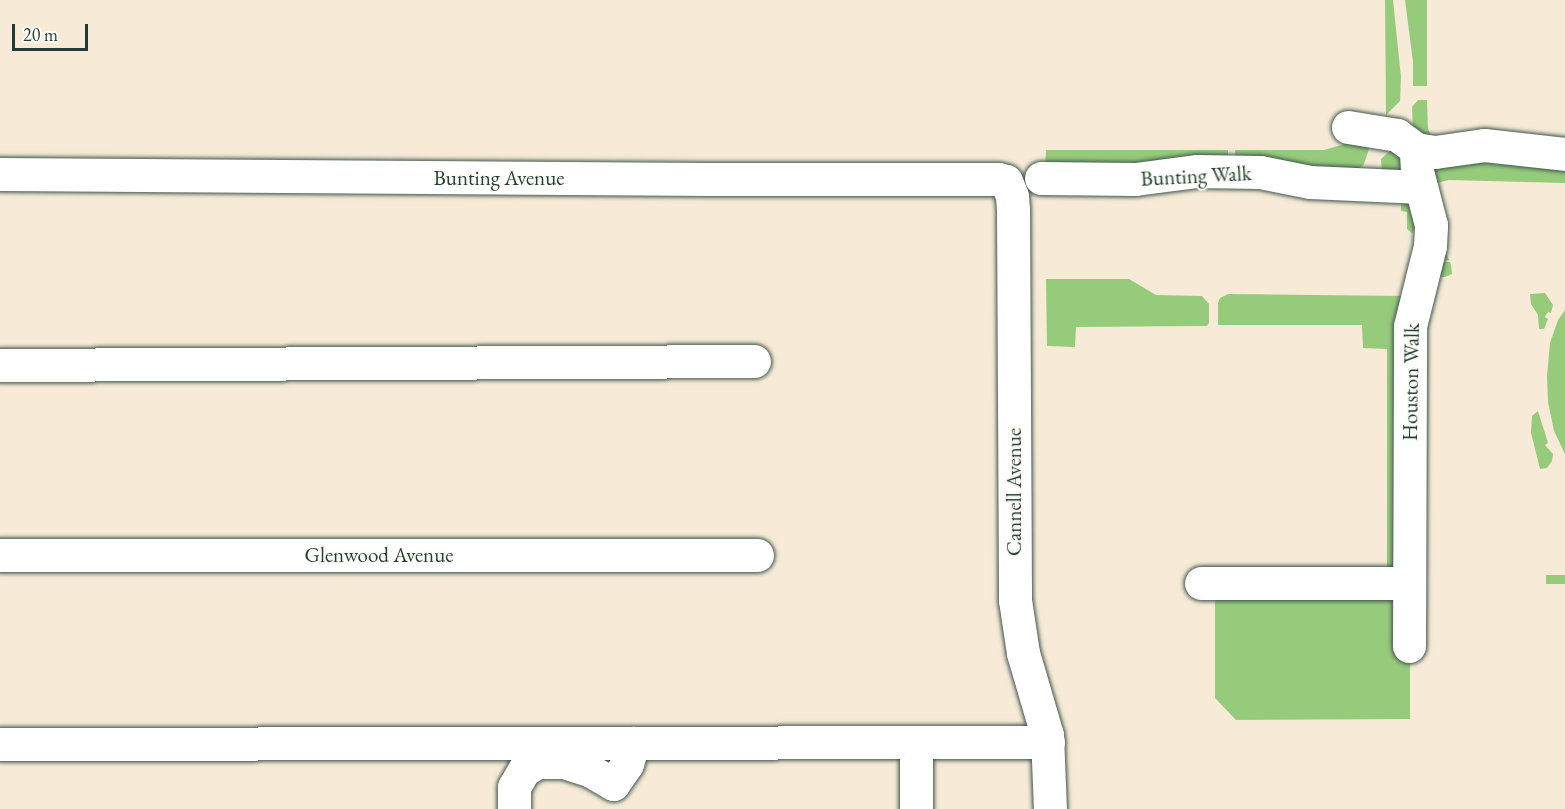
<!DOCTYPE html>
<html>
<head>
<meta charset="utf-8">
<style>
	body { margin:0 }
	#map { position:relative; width:1565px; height:809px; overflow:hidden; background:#f7ebd7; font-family:"EB Garamond",serif }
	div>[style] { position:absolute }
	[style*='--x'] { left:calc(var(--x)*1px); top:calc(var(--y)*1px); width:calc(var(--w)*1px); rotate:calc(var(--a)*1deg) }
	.green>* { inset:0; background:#97cb7c; transform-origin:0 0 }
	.roads { filter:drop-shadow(0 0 2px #3f574c) drop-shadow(0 0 2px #3f574c) }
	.minor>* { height:33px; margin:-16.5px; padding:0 16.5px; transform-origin:16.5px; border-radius:16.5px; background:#fff }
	span { translate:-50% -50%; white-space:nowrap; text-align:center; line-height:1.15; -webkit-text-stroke:4.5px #fdfcf7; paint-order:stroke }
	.street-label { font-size:21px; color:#1f3d34 }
	.scale { position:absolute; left:12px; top:24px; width:76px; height:27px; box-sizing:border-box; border:3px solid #1f3d34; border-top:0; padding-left:8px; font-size:18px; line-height:21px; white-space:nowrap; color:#1f3d34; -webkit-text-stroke:4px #fdfcf7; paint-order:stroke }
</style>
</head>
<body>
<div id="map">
	<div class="green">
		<i style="clip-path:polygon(1385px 0,1393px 0,1401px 77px,1400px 101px,1386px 115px)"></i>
		<i style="clip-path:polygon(1405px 0,1427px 0,1427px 86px,1413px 86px,1413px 62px)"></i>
		<i style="clip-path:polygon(1418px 100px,1427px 100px,1428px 129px,1433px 139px,1413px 132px,1412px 107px)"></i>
		<i style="clip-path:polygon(1348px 143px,1366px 143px,1369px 149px,1364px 164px,1357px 171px,1235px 164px,1235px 150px,1324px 150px)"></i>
		<i style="clip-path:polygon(1392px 149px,1414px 171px,1382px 174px,1381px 159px)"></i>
		<i style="clip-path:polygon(1046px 150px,1228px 150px,1228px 164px,1045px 168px)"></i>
		<i style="clip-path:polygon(1451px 155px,1565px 161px,1565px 183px,1449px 180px,1433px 184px,1427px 169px)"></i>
		<i style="clip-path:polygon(1410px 200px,1418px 223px,1412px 233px,1407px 229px,1407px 212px,1401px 211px,1401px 201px)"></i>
		<i style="clip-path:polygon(1434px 238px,1445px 238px,1444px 246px,1449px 260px,1437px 261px,1450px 262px,1451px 265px,1452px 274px,1445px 277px,1431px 277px)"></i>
		<i style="clip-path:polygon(1046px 279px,1129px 279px,1156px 295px,1202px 296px,1209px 304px,1209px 323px,1207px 326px,1076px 327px,1075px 347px,1047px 346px)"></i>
		<i style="clip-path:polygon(1545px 293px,1553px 305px,1551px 313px,1548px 312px,1545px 317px,1548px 319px,1544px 329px,1539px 329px,1538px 315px,1531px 304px,1530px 294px)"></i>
		<i style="clip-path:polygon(1228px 294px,1406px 296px,1404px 569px,1387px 569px,1387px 349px,1363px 348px,1362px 325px,1218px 325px,1218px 303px,1220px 298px)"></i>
		<i style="clip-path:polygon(1565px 310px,1565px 454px,1554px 431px,1548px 402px,1547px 376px,1550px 343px,1558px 320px)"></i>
		<i style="clip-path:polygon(1538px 411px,1548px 443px,1545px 445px,1553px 454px,1552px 461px,1547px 468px,1540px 469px,1531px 433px,1532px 416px)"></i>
		<i style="left:1546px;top:575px;width:19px;height:9px"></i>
		<i style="clip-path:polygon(1404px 595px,1410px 647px,1410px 719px,1236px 720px,1215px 698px,1215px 596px)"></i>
	</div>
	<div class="roads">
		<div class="minor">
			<i style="--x:1348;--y:127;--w:50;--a:9.3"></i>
			<i style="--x:1397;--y:135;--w:24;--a:36"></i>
			<i style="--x:1416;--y:149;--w:19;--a:9"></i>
			<i style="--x:1435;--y:152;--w:49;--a:-8.1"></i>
			<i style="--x:1484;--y:145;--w:81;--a:6.3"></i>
			<i style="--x:0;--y:174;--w:709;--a:0.4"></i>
			<i style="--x:709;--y:179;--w:289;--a:0"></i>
			<i style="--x:998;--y:179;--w:8;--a:14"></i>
			<i style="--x:1006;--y:181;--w:16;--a:68"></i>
			<i style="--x:1012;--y:196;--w:14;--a:86"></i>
			<i style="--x:1013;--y:210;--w:390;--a:89.7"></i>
			<i style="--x:1015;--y:600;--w:54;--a:81.4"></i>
			<i style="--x:1023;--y:653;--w:85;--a:73.7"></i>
			<i style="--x:1047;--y:735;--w:74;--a:87.7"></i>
			<i style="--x:1041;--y:178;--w:94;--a:0.6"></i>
			<i style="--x:1135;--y:179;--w:63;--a:-7.4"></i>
			<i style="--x:1197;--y:171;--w:63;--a:0.9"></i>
			<i style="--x:1260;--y:172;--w:51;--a:11.3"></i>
			<i style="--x:1310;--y:182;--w:111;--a:2.6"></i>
			<i style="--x:0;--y:365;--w:754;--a:-0.3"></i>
			<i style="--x:0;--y:555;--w:757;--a:0"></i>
			<i style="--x:1201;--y:583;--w:208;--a:0"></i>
			<i style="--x:1409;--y:646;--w:320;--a:-89.8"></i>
			<i style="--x:1410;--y:326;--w:82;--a:-76"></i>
			<i style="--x:1430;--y:246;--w:21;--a:-87"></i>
			<i style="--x:1431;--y:225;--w:56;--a:-104.5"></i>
			<i style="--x:1417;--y:171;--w:22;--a:-93"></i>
			<i style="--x:916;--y:743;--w:66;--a:90"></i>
			<i style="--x:0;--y:744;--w:1048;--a:-0.11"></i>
			<i style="--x:514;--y:809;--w:22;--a:-90"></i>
			<i style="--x:514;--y:787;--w:20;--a:-60"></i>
			<i style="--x:524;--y:770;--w:16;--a:-30"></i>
			<i style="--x:538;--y:762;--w:26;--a:0"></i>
			<i style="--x:564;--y:762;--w:26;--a:18"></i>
			<i style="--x:589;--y:770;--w:28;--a:30"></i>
			<i style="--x:613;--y:784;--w:24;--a:-55"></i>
			<i style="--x:627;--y:764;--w:22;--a:-74"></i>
		</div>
	</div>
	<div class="street-label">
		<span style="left:1196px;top:176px;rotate:-3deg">Bunting Walk</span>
		<span style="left:499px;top:178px">Bunting Avenue</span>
		<span style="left:1411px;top:382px;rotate:-89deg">Houston Walk</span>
		<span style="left:1014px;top:492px;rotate:-90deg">Cannell Avenue</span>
		<span style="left:379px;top:555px">Glenwood Avenue</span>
	</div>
	<div class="scale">20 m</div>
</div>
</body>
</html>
